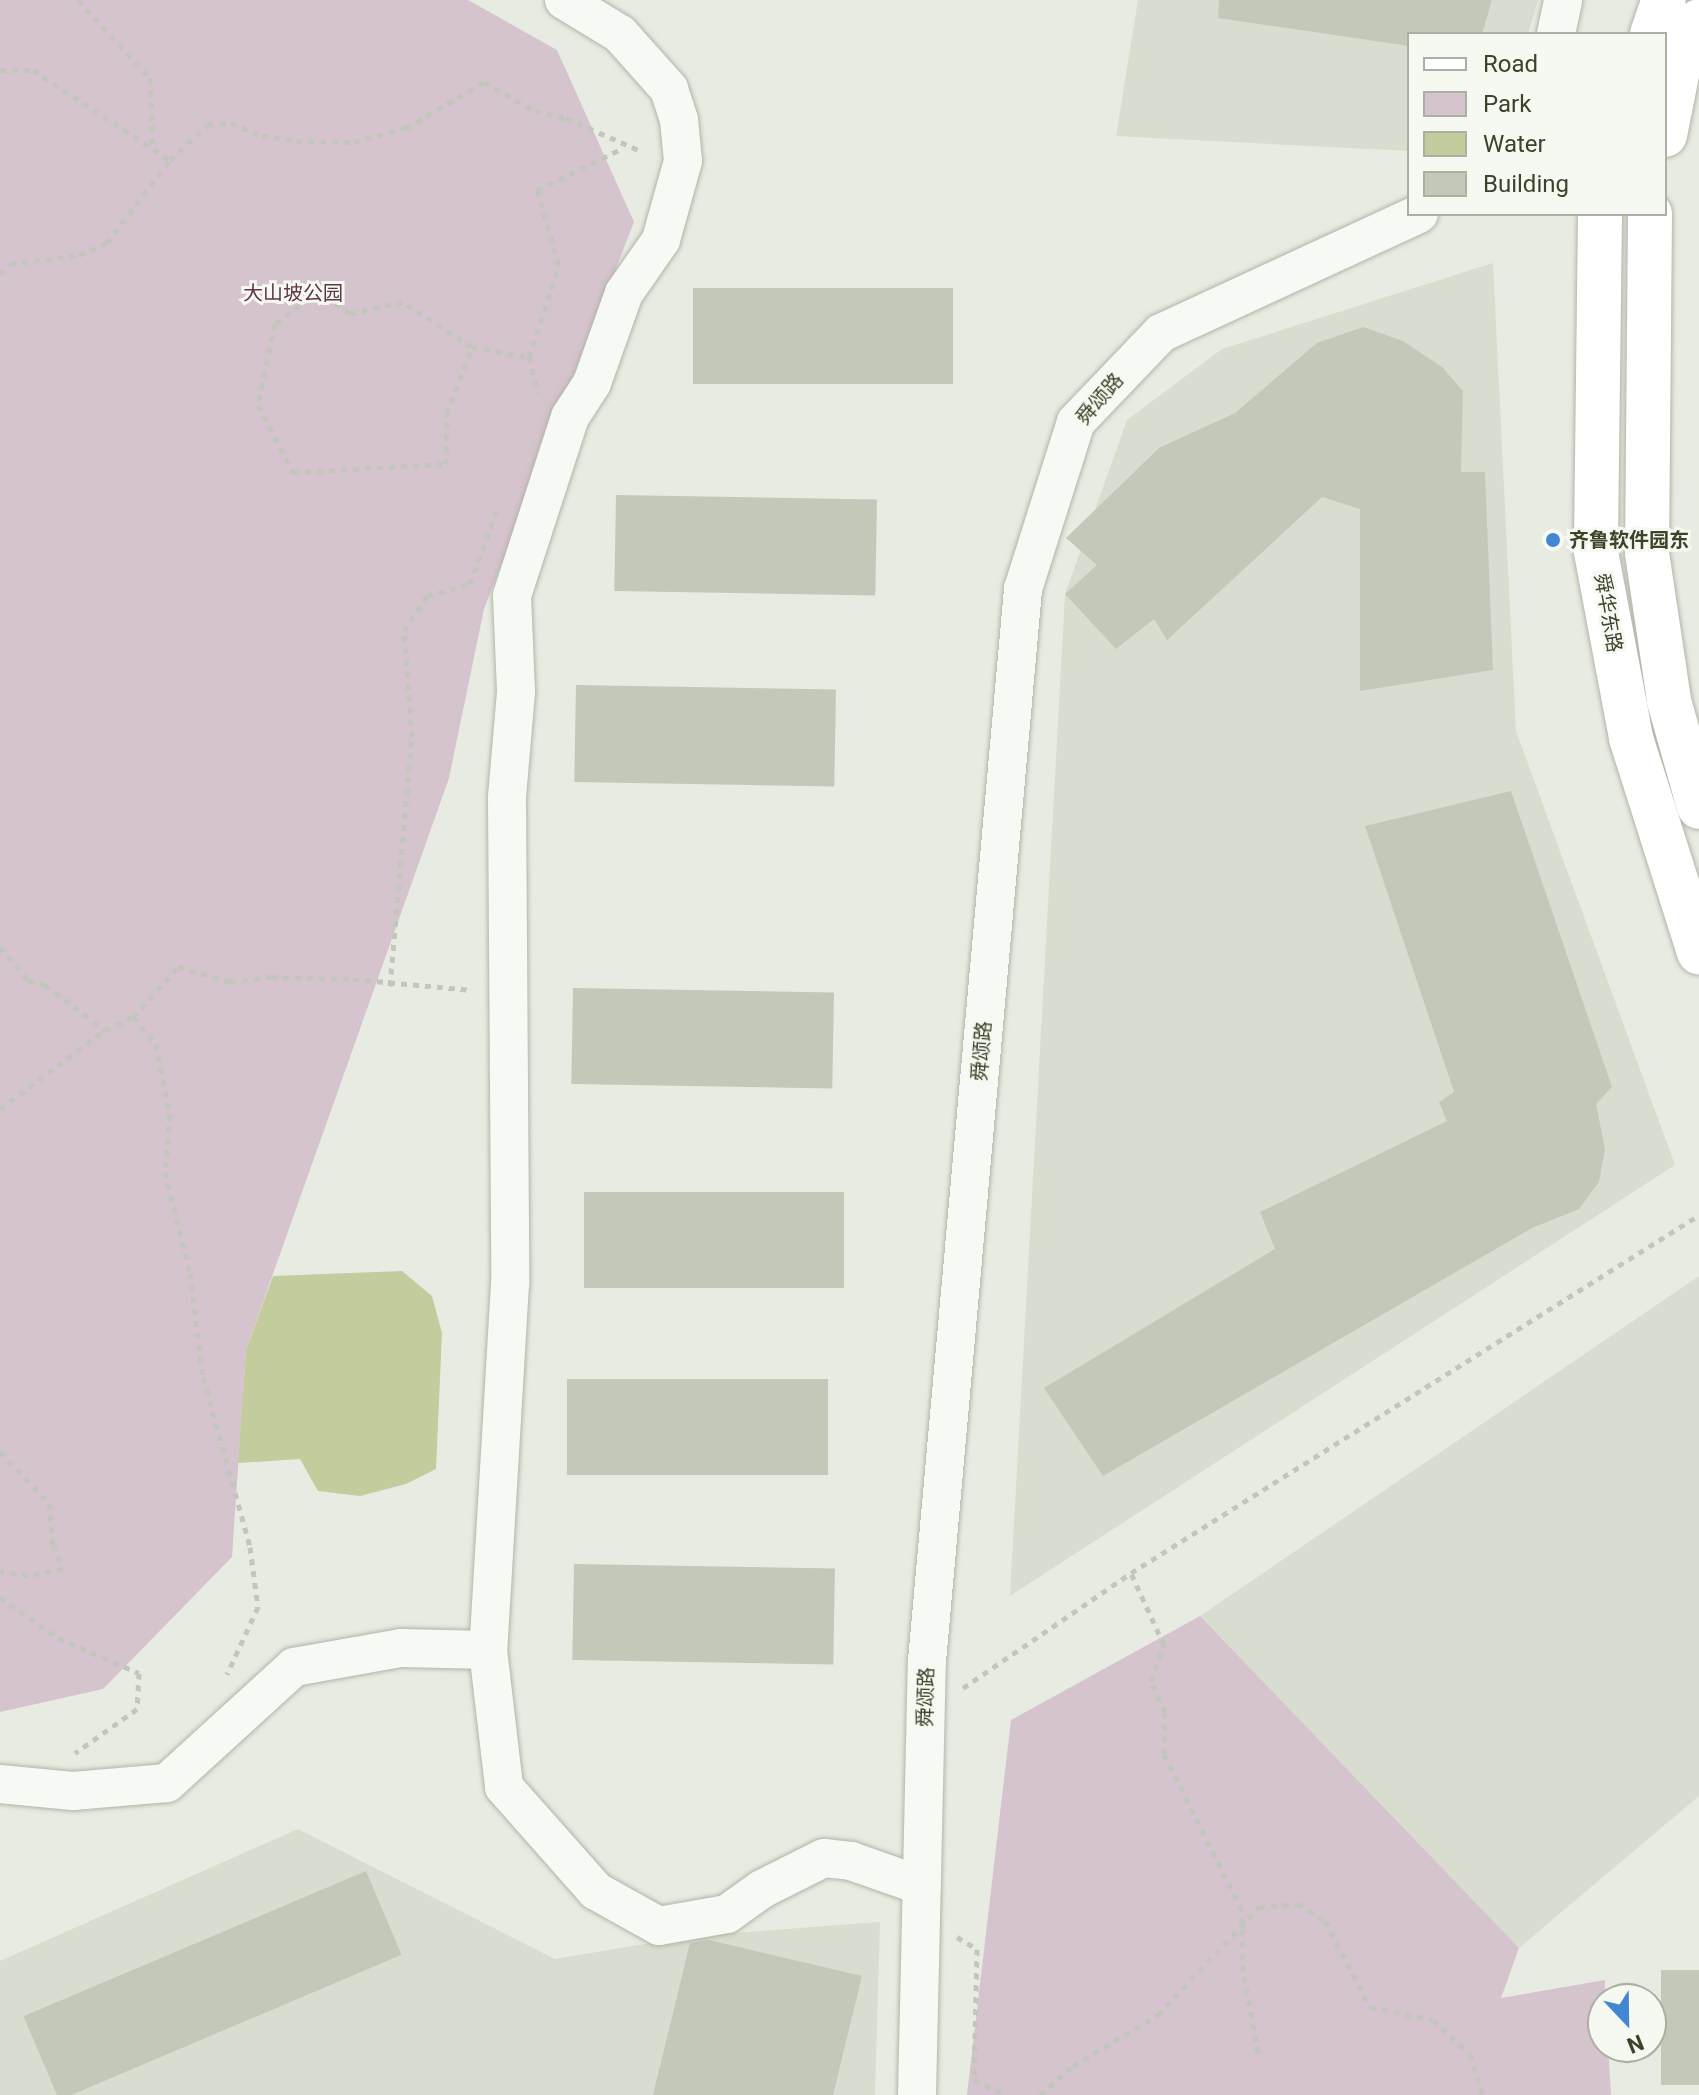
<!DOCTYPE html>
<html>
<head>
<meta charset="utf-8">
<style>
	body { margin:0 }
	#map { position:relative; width:1699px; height:2095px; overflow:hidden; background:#e8ebe2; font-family:Roboto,"Noto Sans SC",sans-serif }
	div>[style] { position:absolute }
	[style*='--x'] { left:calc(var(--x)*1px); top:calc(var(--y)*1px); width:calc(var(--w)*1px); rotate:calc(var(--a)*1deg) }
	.built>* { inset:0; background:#d8ddd0 }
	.green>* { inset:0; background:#d5c3cd }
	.water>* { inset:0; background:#c3cc9c }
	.building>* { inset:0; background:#c3c8b9; transform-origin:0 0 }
	.path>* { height:5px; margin-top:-2.5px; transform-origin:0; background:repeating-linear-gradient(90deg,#c2c6bc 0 6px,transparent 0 12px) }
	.roads { filter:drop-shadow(0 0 2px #b1b5a7) drop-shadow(0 0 2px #b1b5a7) }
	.minor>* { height:38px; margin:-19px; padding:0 19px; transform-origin:19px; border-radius:19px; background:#f7f9f5 }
	.major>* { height:44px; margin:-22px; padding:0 22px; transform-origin:22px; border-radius:22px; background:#fff }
	.dots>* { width:22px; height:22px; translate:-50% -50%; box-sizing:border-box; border:4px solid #f6f8f2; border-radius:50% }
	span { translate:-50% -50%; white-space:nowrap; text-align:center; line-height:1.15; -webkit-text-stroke:6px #f6f8f2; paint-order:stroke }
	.park-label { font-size:20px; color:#60364b }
	.street-label { font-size:20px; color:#3b4329 }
	.poi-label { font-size:20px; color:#3b4329; font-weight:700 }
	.left { translate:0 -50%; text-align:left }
	.legend { position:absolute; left:1407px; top:32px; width:260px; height:184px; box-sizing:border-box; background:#f6f8f2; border:2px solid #abb0a2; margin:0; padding:10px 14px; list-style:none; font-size:24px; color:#3b4329 }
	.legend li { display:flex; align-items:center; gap:16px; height:40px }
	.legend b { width:40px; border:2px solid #abb0a2 }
	.north { position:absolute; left:1587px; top:1983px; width:80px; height:80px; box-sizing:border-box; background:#f6f8f2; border:2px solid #abb0a2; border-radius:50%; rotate:158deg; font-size:22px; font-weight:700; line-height:32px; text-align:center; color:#3b4329 }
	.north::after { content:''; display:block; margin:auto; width:28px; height:36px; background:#4387d3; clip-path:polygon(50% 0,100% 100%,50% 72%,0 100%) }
</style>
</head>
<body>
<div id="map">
	<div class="built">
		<i style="clip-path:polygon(1138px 0,1538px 0,1528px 34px,1409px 34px,1409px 151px,1116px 136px)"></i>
		<i style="clip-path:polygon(1493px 263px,1516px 731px,1675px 1165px,1010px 1596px,1065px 594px,1127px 420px,1222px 349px)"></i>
		<i style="clip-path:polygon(1699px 1276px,1699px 1796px,1519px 1948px,1200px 1616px)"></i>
		<i style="clip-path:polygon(298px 1829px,555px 1959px,692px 1936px,880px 1922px,875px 2095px,0 2095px,0 1961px)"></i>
	</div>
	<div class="green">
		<i style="clip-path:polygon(0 0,468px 0,557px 50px,634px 222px,484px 609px,449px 778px,246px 1350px,232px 1557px,103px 1689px,0 1712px)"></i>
		<i style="clip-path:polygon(1200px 1616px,1519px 1948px,1501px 1998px,1605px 1980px,1603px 2047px,1608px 2047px,1611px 2095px,967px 2095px,1011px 1720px)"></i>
	</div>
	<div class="water">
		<i style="clip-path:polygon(402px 1271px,432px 1296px,442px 1333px,436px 1469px,406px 1484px,360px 1496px,318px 1491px,300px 1459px,238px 1463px,246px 1350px,273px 1276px)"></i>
	</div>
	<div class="building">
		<i style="clip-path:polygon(1219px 0,1492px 0,1482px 34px,1409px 34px,1409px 46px,1218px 18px)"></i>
		<i style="left:693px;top:288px;width:260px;height:96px"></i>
		<i style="clip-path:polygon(1363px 327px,1403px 341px,1442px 367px,1463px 391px,1461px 472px,1485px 472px,1493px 670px,1360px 691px,1360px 509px,1322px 497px,1167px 640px,1154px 619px,1116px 649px,1065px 594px,1097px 565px,1066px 538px,1159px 448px,1235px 413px,1317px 343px)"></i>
		<i style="left:616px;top:495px;width:261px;height:96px;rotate:1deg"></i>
		<i style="left:576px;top:685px;width:260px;height:97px;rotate:1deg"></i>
		<i style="clip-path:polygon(1511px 791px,1612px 1087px,1596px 1104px,1605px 1149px,1599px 1182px,1579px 1209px,1532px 1228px,1103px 1476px,1044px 1388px,1275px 1249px,1260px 1212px,1447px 1121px,1439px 1102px,1454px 1092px,1365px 826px)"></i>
		<i style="left:573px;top:988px;width:261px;height:96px;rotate:1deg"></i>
		<i style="left:584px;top:1192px;width:260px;height:96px"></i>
		<i style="left:567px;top:1379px;width:261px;height:96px"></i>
		<i style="left:574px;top:1564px;width:261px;height:96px;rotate:1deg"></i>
		<i style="left:366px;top:1871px;width:91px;height:372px;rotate:67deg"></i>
		<i style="clip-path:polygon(709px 1940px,862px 1976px,833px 2095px,653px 2095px,690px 1943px)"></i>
		<i style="left:1661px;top:1970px;width:38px;height:115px"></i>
	</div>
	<div class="path">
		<i style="--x:78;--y:0;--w:106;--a:47.3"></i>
		<i style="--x:150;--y:78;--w:73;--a:87.6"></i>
		<i style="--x:0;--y:70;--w:33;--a:0"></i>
		<i style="--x:33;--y:70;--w:164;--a:33.3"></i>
		<i style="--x:0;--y:274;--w:14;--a:-45"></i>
		<i style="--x:10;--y:264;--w:70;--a:-7.4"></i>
		<i style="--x:79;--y:255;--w:30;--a:-23"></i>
		<i style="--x:107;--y:243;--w:104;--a:-52.8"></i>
		<i style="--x:170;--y:160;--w:52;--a:-43.5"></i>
		<i style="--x:208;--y:124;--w:23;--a:-2"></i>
		<i style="--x:231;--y:123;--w:34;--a:23"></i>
		<i style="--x:262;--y:136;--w:34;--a:8"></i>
		<i style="--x:296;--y:141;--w:58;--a:1"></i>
		<i style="--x:354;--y:142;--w:54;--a:-15.1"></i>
		<i style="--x:406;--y:128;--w:91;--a:-30.5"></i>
		<i style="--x:484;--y:82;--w:59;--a:29.6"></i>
		<i style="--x:535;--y:111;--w:32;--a:13"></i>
		<i style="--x:566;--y:118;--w:84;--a:23.8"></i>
		<i style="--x:472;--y:347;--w:82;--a:-146.9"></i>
		<i style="--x:403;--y:302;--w:54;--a:167.2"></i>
		<i style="--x:350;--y:314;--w:39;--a:-143"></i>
		<i style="--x:319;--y:291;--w:55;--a:143.1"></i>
		<i style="--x:275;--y:324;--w:83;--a:101.9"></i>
		<i style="--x:258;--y:405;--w:76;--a:62.4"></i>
		<i style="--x:293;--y:472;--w:153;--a:-3"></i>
		<i style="--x:446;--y:464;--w:50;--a:-88.9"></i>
		<i style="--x:447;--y:414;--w:72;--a:-69.5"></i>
		<i style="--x:472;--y:347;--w:58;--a:10"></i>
		<i style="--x:529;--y:357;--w:37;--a:76"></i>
		<i style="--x:529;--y:357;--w:97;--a:-71.9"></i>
		<i style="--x:559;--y:265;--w:78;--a:-106.3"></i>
		<i style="--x:537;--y:190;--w:96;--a:-26"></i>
		<i style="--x:0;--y:947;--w:43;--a:49.7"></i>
		<i style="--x:28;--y:980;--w:18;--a:16"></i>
		<i style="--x:45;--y:985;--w:75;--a:36.9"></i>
		<i style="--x:105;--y:1030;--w:31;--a:-25"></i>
		<i style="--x:133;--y:1017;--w:67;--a:-48"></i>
		<i style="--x:178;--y:967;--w:54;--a:16.1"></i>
		<i style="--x:230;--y:982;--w:41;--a:-7"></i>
		<i style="--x:271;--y:977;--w:82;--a:1.4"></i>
		<i style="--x:353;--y:979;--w:119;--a:5.3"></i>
		<i style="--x:390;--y:986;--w:250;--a:-85"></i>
		<i style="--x:412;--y:737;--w:106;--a:-94.3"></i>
		<i style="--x:404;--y:631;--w:42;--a:-56.7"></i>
		<i style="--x:427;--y:596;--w:45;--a:-15.6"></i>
		<i style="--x:470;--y:584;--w:77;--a:-70.1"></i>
		<i style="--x:133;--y:1017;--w:35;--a:50"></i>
		<i style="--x:156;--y:1044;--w:71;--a:78.7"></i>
		<i style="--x:170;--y:1114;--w:58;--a:94.9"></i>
		<i style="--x:165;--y:1172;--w:104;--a:76.1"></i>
		<i style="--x:190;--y:1273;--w:105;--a:82.9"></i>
		<i style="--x:203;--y:1377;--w:176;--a:74.5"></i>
		<i style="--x:250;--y:1547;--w:61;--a:82.4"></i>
		<i style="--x:258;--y:1607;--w:74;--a:114.8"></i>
		<i style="--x:0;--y:1109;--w:131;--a:-37"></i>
		<i style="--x:0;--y:1452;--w:71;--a:46.1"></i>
		<i style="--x:49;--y:1503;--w:42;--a:84.6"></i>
		<i style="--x:53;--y:1545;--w:26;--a:67"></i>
		<i style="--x:63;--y:1569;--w:36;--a:170"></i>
		<i style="--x:28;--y:1575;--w:28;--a:-172"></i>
		<i style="--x:0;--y:1597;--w:71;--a:35.3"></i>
		<i style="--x:58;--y:1638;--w:88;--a:23.4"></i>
		<i style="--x:139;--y:1673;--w:36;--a:93"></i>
		<i style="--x:137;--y:1709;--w:76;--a:144.6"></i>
		<i style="--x:963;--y:1688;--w:204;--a:-34.4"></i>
		<i style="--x:957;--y:1937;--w:23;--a:31"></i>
		<i style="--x:977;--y:1949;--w:131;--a:91.3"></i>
		<i style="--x:974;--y:2080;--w:36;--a:24"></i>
		<i style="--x:1258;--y:2053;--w:83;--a:-100.4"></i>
		<i style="--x:1243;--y:1971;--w:61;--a:-90.9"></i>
		<i style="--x:1242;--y:1910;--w:174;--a:-116.6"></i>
		<i style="--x:1164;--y:1754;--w:42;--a:-88.6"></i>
		<i style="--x:1165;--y:1712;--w:34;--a:-114"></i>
		<i style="--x:1151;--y:1681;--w:38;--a:-70"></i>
		<i style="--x:1164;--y:1645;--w:79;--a:-114.6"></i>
		<i style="--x:1131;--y:1573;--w:671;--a:-32.22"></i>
		<i style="--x:1040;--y:2095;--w:44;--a:-41.3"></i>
		<i style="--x:1073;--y:2066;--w:99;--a:-31"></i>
		<i style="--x:1158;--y:2015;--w:148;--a:-46.9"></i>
		<i style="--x:1259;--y:1907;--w:39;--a:-4"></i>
		<i style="--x:1298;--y:1904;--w:32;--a:32"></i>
		<i style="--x:1325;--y:1921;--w:97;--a:62.4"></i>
		<i style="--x:1370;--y:2007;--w:64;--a:11.7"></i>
		<i style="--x:1433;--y:2020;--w:50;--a:42.6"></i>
		<i style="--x:1470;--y:2054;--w:43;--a:72.4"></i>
	</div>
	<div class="roads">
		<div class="minor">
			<i style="--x:564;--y:0;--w:66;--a:31.3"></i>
			<i style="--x:620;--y:34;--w:74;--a:48.3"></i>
			<i style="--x:669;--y:89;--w:33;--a:72"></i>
			<i style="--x:679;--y:120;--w:41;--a:84.4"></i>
			<i style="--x:683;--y:161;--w:82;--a:105.6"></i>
			<i style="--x:661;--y:240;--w:65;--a:124.9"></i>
			<i style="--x:624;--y:293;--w:96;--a:109.6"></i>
			<i style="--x:592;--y:383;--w:40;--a:122.9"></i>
			<i style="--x:570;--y:417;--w:188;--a:108"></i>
			<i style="--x:512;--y:596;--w:96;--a:87.6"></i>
			<i style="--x:516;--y:692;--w:106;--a:94.9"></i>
			<i style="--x:507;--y:798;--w:486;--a:89.6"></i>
			<i style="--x:510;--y:1284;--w:367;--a:93.4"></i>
			<i style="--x:488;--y:1650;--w:138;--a:83.3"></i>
			<i style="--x:504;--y:1787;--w:139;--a:48.5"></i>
			<i style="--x:596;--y:1891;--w:72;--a:29.1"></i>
			<i style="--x:659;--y:1926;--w:69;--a:-10"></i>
			<i style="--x:727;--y:1914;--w:43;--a:-35.5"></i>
			<i style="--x:762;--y:1889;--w:69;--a:-26.6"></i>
			<i style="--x:824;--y:1858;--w:27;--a:6"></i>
			<i style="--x:851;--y:1861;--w:75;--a:19.4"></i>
			<i style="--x:1556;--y:34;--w:35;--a:-78"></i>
			<i style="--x:0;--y:1784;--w:73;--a:5.5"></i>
			<i style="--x:73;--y:1791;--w:94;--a:-4.9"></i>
			<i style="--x:167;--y:1783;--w:172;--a:-42.4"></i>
			<i style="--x:294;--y:1667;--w:109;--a:-10.1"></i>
			<i style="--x:401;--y:1648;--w:87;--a:1.3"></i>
			<i style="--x:917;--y:2095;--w:434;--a:-88.7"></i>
			<i style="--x:927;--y:1661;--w:1076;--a:-84.88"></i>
			<i style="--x:1023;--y:589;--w:175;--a:-72.4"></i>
			<i style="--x:1076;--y:422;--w:123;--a:-46.3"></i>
			<i style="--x:1161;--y:333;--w:284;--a:-24.8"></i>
		</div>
		<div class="major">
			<i style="--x:1652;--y:34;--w:36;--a:-71"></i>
			<i style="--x:1665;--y:135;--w:66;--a:-78.7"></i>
			<i style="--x:1678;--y:70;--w:53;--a:-66.8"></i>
			<i style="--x:1600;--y:214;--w:338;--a:90.7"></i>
			<i style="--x:1596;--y:552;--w:189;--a:79.3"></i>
			<i style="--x:1631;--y:738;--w:225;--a:72.4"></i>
			<i style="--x:1650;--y:214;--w:339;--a:90.5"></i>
			<i style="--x:1647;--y:553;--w:150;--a:81.5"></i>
			<i style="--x:1669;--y:701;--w:110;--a:74.2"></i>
		</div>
	</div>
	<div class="dots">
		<i style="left:1553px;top:540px;background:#4387d3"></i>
	</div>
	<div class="park-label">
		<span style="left:293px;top:293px">大山坡公园</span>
	</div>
	<div class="street-label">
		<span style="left:1100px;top:399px;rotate:-49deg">舜颂路</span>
		<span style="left:1608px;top:613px;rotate:80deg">舜华东路</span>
		<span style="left:982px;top:1051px;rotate:-85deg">舜颂路</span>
		<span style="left:926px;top:1697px;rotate:-88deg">舜颂路</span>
	</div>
	<div class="poi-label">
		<span class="left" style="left:1569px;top:540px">齐鲁软件园东</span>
	</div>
	<ul class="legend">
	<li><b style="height:10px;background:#fff"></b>Road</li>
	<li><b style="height:22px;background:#d5c3cd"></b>Park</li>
	<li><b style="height:22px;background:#c3cc9c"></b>Water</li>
	<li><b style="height:22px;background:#c3c8b9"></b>Building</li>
	</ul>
	<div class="north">N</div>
</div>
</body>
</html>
